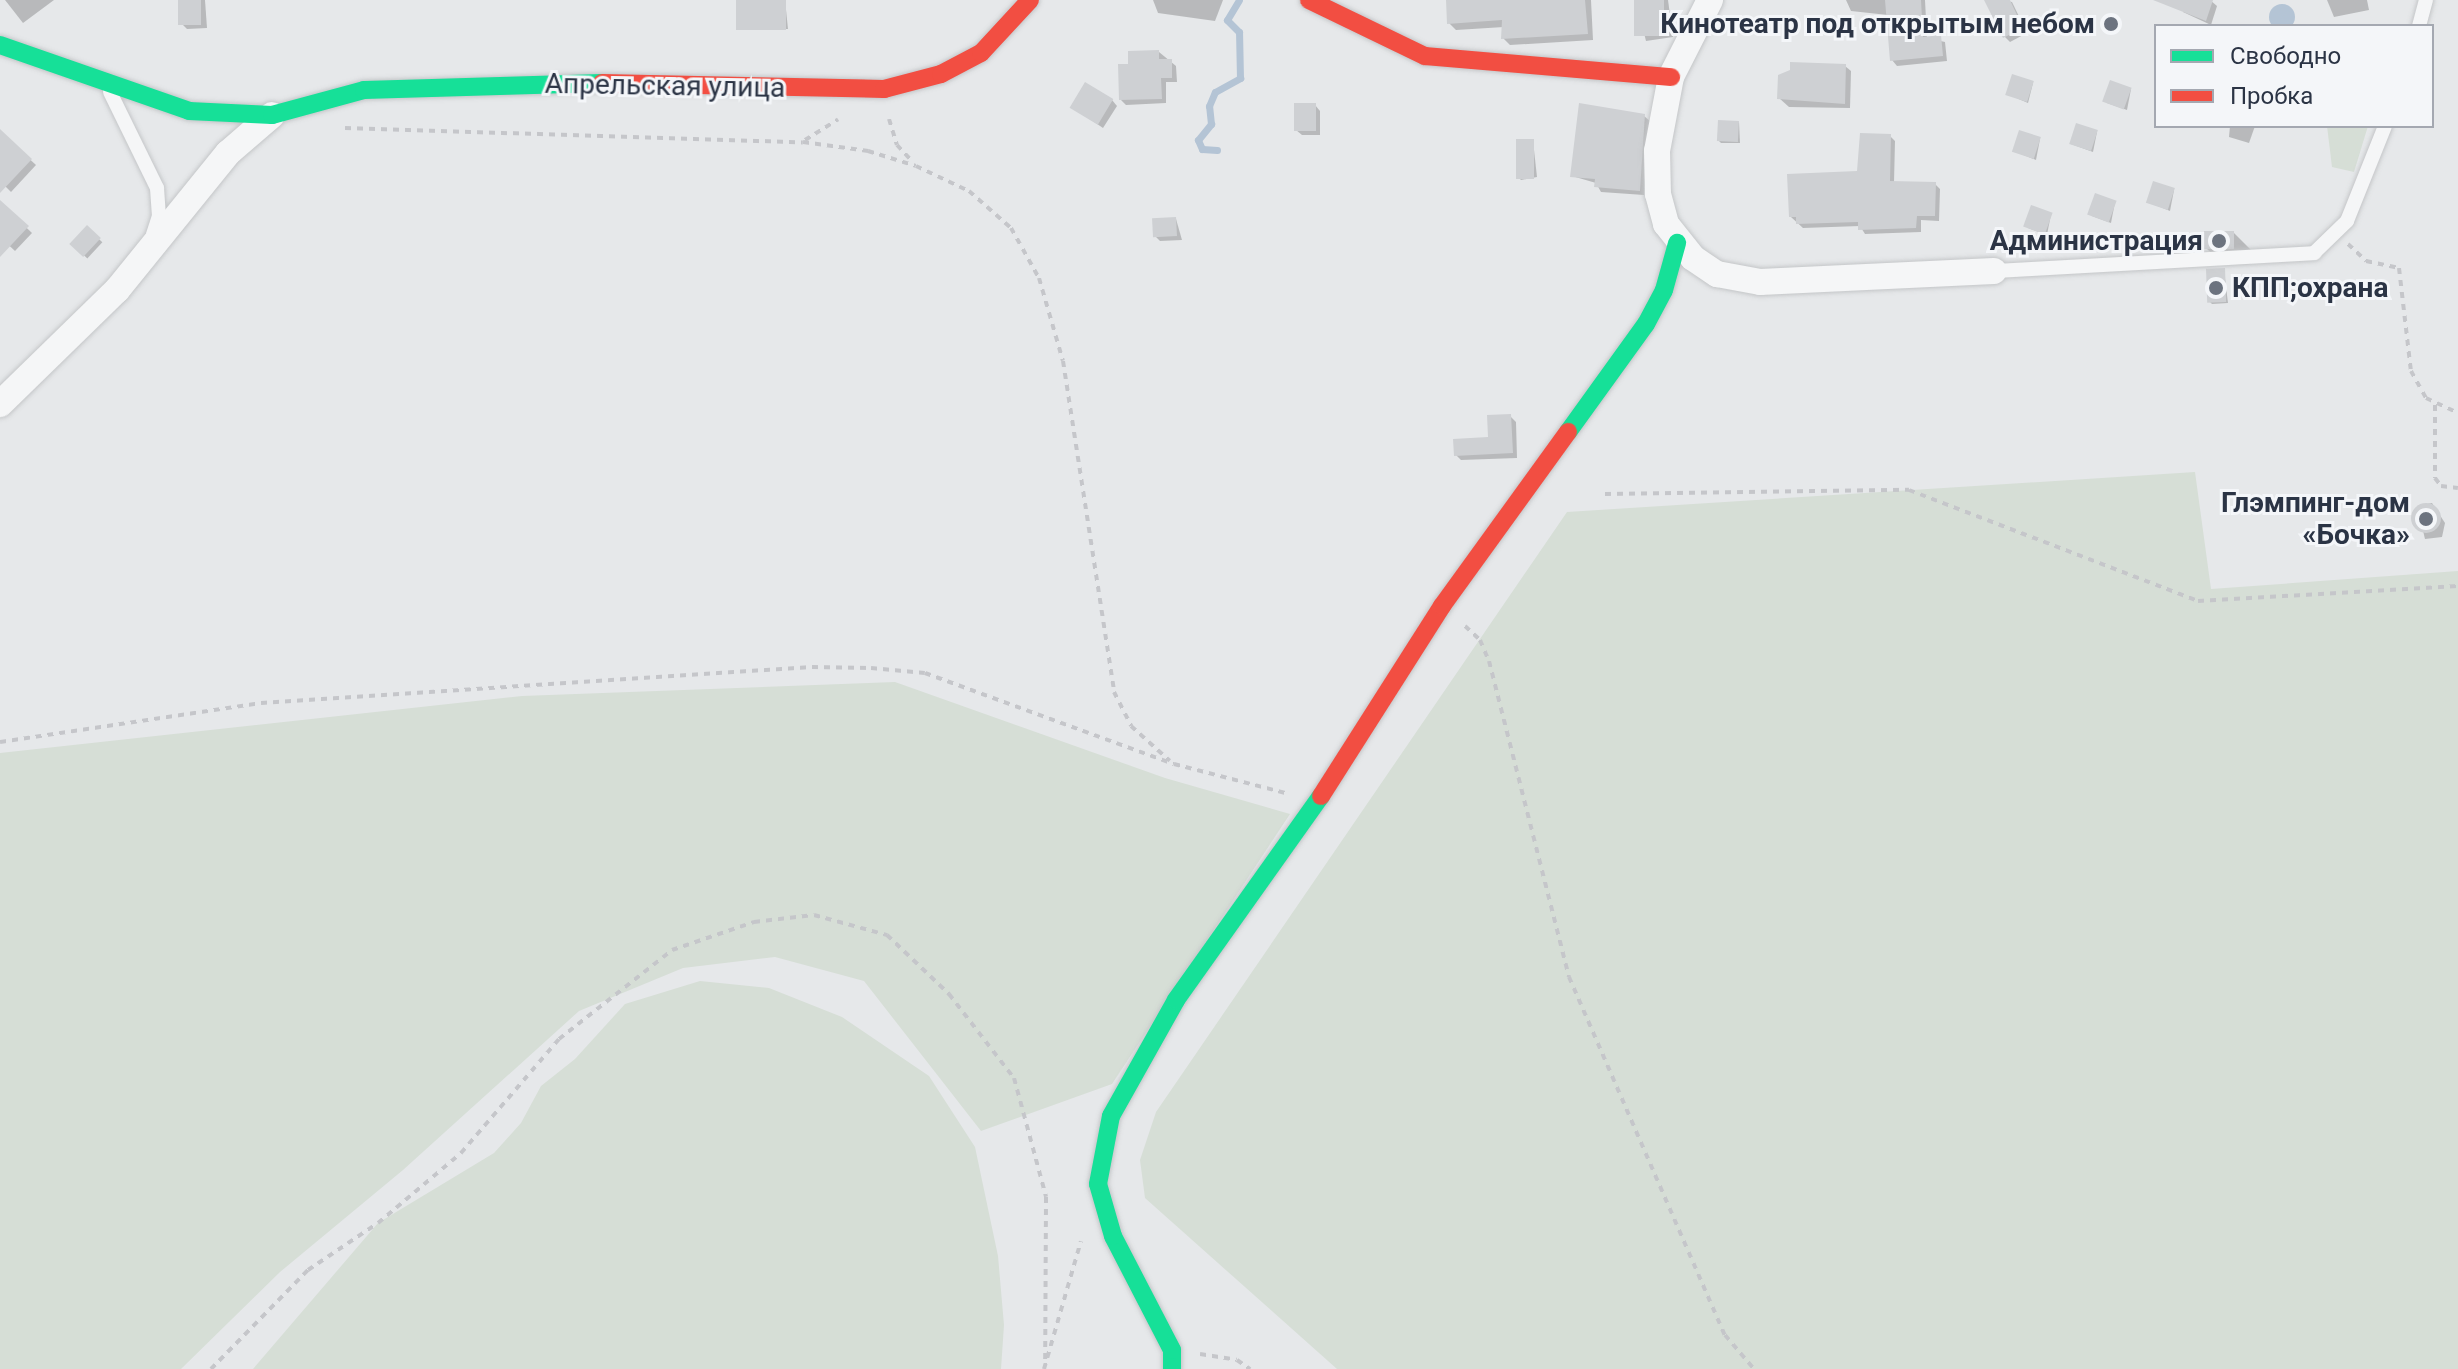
<!DOCTYPE html>
<html>
<head>
<meta charset="utf-8">
<style>
	body { margin:0 }
	#map { position:relative; width:2458px; height:1369px; overflow:hidden; background:#e6e8ea; font-family:Roboto,sans-serif }
	div>[style] { position:absolute }
	[style*='--x'] { left:calc(var(--x)*1px); top:calc(var(--y)*1px); width:calc(var(--w)*1px); rotate:calc(var(--a)*1deg) }
	.green>* { inset:0; background:#d6ded6 }
	.water>* { inset:0; background:#b4c4d5 }
	.round { border-radius:50% }
	.shadow>* { inset:0; background:#0003; transform-origin:0 0 }
	.stream>* { height:7px; margin:-3.5px; padding:0 3.5px; transform-origin:3.5px; border-radius:3.5px; background:#b4c4d5 }
	.building>* { inset:0; background:#ced0d3; transform-origin:0 0 }
	.path>* { height:4px; margin-top:-2px; transform-origin:0; background:repeating-linear-gradient(90deg,#c5c6ca 0 6px,transparent 0 12px) }
	.roads { filter:drop-shadow(0 0 2px #c4c6c8) drop-shadow(0 0 2px #c4c6c8) }
	.lane>* { height:14px; margin:-7px; padding:0 7px; transform-origin:7px; border-radius:7px; background:#f5f6f7 }
	.street>* { height:26px; margin:-13px; padding:0 13px; transform-origin:13px; border-radius:13px; background:#f5f6f7 }
	.fast>* { height:18px; margin:-9px; padding:0 9px; transform-origin:9px; border-radius:9px; background:#16e098 }
	.jam>* { height:18px; margin:-9px; padding:0 9px; transform-origin:9px; border-radius:9px; background:#f24e42 }
	.dots>* { width:22px; height:22px; translate:-50% -50%; box-sizing:border-box; border:4px solid #f4f6f9; border-radius:50% }
	span { translate:-50% -50%; white-space:nowrap; text-align:center; line-height:1.15; -webkit-text-stroke:6px #f4f6f9; paint-order:stroke }
	.poi-label { font-size:28px; color:#2b3445; font-weight:700 }
	.right { translate:-100% -50%; text-align:right }
	.left { translate:0 -50%; text-align:left }
	.street-label { font-size:28px; color:#2b3445 }
	.legend { position:absolute; left:2154px; top:24px; width:280px; height:104px; box-sizing:border-box; background:#f4f6f9; border:2px solid #a4a8b1; margin:0; padding:10px 14px; list-style:none; font-size:24px; color:#2b3445 }
	.legend li { display:flex; align-items:center; gap:16px; height:40px }
	.legend b { width:40px; border:2px solid #a4a8b1 }
</style>
</head>
<body>
<div id="map">
	<div class="green">
		<i style="clip-path:polygon(2327px 126px,2368px 126px,2354px 172px,2332px 167px)"></i>
		<i style="clip-path:polygon(2195px 472px,2211px 589px,2458px 571px,2458px 1369px,1337px 1369px,1145px 1198px,1140px 1160px,1156px 1112px,1567px 512px)"></i>
		<i style="clip-path:polygon(895px 682px,1165px 778px,1290px 814px,1112px 1084px,981px 1131px,864px 981px,775px 957px,683px 968px,579px 1011px,403px 1170px,280px 1272px,181px 1369px,0 1369px,0 753px,522px 696px)"></i>
		<i style="clip-path:polygon(700px 981px,769px 988px,842px 1017px,929px 1076px,975px 1147px,998px 1256px,1004px 1325px,1001px 1369px,253px 1369px,378px 1223px,494px 1153px,521px 1123px,541px 1086px,575px 1059px,625px 1004px)"></i>
	</div>
	<div class="water">
		<i class="round" style="left:2269px;top:4px;width:26px;height:26px"></i>
	</div>
	<div class="shadow">
		<i style="clip-path:polygon(5px 0,54px 0,23px 23px)"></i>
		<i style="clip-path:polygon(180px 0,205px 0,207px 28px,187px 29px,182px 24px)"></i>
		<i style="clip-path:polygon(785px 0,788px 29px,739px 29px)"></i>
		<i style="clip-path:polygon(1153px 0,1223px 0,1215px 21px,1158px 13px)"></i>
		<i style="clip-path:polygon(1447px 0,1591px 0,1593px 40px,1510px 45px,1503px 38px,1504px 27px,1456px 30px,1449px 23px)"></i>
		<i style="clip-path:polygon(1636px 0,1668px 0,1673px 37px,1646px 41px)"></i>
		<i style="clip-path:polygon(1846px 0,1925px 0,1927px 38px,1945px 42px,1947px 61px,1897px 66px,1892px 60px,1888px 15px,1851px 11px)"></i>
		<i style="clip-path:polygon(1999px 0,2012px 2px,2027px 33px,2010px 42px,2005px 37px)"></i>
		<i style="clip-path:polygon(2187px 0,2210px 0,2217px 6px,2211px 25px,2183px 12px)"></i>
		<i style="clip-path:polygon(2327px 0,2367px 0,2369px 10px,2334px 17px)"></i>
		<i style="clip-path:polygon(1159px 52px,1176px 66px,1177px 82px,1166px 82px,1166px 103px,1126px 105px,1121px 100px,1130px 66px)"></i>
		<i style="clip-path:polygon(1845px 66px,1851px 71px,1850px 108px,1789px 107px,1779px 98px)"></i>
		<i style="clip-path:polygon(2033px 83px,2028px 103px,2007px 94px)"></i>
		<i style="clip-path:polygon(2131px 89px,2127px 110px,2107px 103px)"></i>
		<i style="clip-path:polygon(1112px 100px,1117px 106px,1103px 128px,1072px 107px)"></i>
		<i style="clip-path:polygon(1315px 105px,1320px 111px,1320px 135px,1302px 135px,1296px 130px)"></i>
		<i style="clip-path:polygon(1644px 116px,1650px 121px,1644px 195px,1601px 192px,1596px 183px,1572px 176px)"></i>
		<i style="clip-path:polygon(1739px 122px,1740px 143px,1721px 143px,1719px 141px)"></i>
		<i style="clip-path:polygon(2230px 126px,2255px 126px,2249px 143px,2229px 137px)"></i>
		<i style="clip-path:polygon(0 132px,36px 165px,11px 192px,0 181px)"></i>
		<i style="clip-path:polygon(2097px 132px,2093px 152px,2071px 144px)"></i>
		<i style="clip-path:polygon(1890px 136px,1895px 141px,1894px 183px,1935px 184px,1940px 189px,1939px 221px,1921px 220px,1921px 232px,1865px 234px,1860px 226px,1803px 228px,1791px 217px,1858px 173px)"></i>
		<i style="clip-path:polygon(2040px 139px,2036px 160px,2014px 151px)"></i>
		<i style="clip-path:polygon(1533px 141px,1537px 177px,1521px 180px,1519px 178px)"></i>
		<i style="clip-path:polygon(2174px 190px,2170px 211px,2148px 202px)"></i>
		<i style="clip-path:polygon(2115px 202px,2111px 223px,2092px 216px)"></i>
		<i style="clip-path:polygon(6px 208px,32px 233px,15px 251px,0 237px,0 215px)"></i>
		<i style="clip-path:polygon(2051px 214px,2047px 235px,2028px 228px)"></i>
		<i style="clip-path:polygon(1176px 219px,1182px 240px,1160px 241px,1155px 236px)"></i>
		<i style="left:87px;top:228px;width:21px;height:22px;rotate:43deg"></i>
		<i style="clip-path:polygon(2234px 233px,2251px 250px,2251px 264px,2224px 265px,2206px 248px)"></i>
		<i style="clip-path:polygon(2224px 270px,2228px 303px,2212px 304px,2210px 302px)"></i>
		<i style="clip-path:polygon(1510px 416px,1516px 422px,1517px 458px,1461px 460px,1456px 455px,1490px 439px)"></i>
		<i style="clip-path:polygon(2432px 503px,2445px 523px,2442px 537px,2425px 539px,2417px 506px)"></i>
	</div>
	<div class="stream">
		<i style="--x:1217;--y:150;--w:15;--a:-176"></i>
		<i style="--x:1202;--y:149;--w:10;--a:-114"></i>
		<i style="--x:1198;--y:140;--w:21;--a:-51"></i>
		<i style="--x:1211;--y:124;--w:18;--a:-96"></i>
		<i style="--x:1209;--y:106;--w:15;--a:-67"></i>
		<i style="--x:1215;--y:92;--w:29;--a:-29"></i>
		<i style="--x:1240;--y:78;--w:46;--a:-91.2"></i>
		<i style="--x:1239;--y:32;--w:17;--a:-135"></i>
		<i style="--x:1227;--y:20;--w:23;--a:-59"></i>
	</div>
	<div class="building">
		<i style="left:178px;top:0;width:23px;height:25px"></i>
		<i style="left:736px;top:0;width:50px;height:30px"></i>
		<i style="clip-path:polygon(1446px 0,1585px 0,1588px 34px,1501px 39px,1502px 20px,1447px 24px)"></i>
		<i style="left:1634px;top:0;width:30px;height:36px"></i>
		<i style="clip-path:polygon(1885px 0,1921px 0,1923px 37px,1941px 35px,1943px 56px,1890px 61px)"></i>
		<i style="clip-path:polygon(1984px 0,2010px 0,2023px 28px,2003px 38px)"></i>
		<i style="clip-path:polygon(2153px 0,2213px 0,2206px 21px)"></i>
		<i style="clip-path:polygon(1159px 50px,1159px 59px,1172px 59px,1172px 78px,1161px 78px,1162px 99px,1119px 100px,1118px 64px,1128px 64px,1128px 51px)"></i>
		<i style="clip-path:polygon(1790px 62px,1846px 64px,1845px 104px,1777px 99px,1778px 75px,1790px 70px)"></i>
		<i style="left:2012px;top:74px;width:23px;height:22px;rotate:18deg"></i>
		<i style="left:2110px;top:80px;width:23px;height:23px;rotate:20deg"></i>
		<i style="left:1085px;top:82px;width:33px;height:30px;rotate:31deg"></i>
		<i style="left:1316px;top:103px;width:28px;height:22px;rotate:90deg"></i>
		<i style="clip-path:polygon(1579px 103px,1645px 114px,1640px 191px,1594px 187px,1595px 179px,1570px 177px)"></i>
		<i style="left:1718px;top:120px;width:21px;height:21px;rotate:3deg"></i>
		<i style="left:2076px;top:123px;width:23px;height:22px;rotate:18deg"></i>
		<i style="clip-path:polygon(0 129px,32px 159px,0 193px)"></i>
		<i style="left:2019px;top:130px;width:23px;height:23px;rotate:18deg"></i>
		<i style="clip-path:polygon(1860px 133px,1891px 134px,1890px 181px,1936px 182px,1935px 216px,1917px 216px,1916px 228px,1858px 230px,1858px 222px,1796px 224px,1796px 217px,1789px 217px,1787px 174px,1857px 171px)"></i>
		<i style="left:1516px;top:139px;width:18px;height:40px"></i>
		<i style="left:2153px;top:181px;width:23px;height:23px;rotate:18deg"></i>
		<i style="left:2095px;top:193px;width:23px;height:23px;rotate:20deg"></i>
		<i style="clip-path:polygon(0 200px,29px 226px,0 257px)"></i>
		<i style="left:2031px;top:205px;width:23px;height:23px;rotate:20deg"></i>
		<i style="left:1176px;top:217px;width:19px;height:24px;rotate:87deg"></i>
		<i style="left:87px;top:225px;width:19px;height:26px;rotate:43deg"></i>
		<i style="left:2204px;top:231px;width:30px;height:18px"></i>
		<i style="left:2225px;top:268px;width:34px;height:19px;rotate:88deg"></i>
		<i style="clip-path:polygon(1511px 414px,1513px 453px,1454px 456px,1453px 439px,1488px 437px,1487px 415px)"></i>
		<i class="round" style="left:2411px;top:503px;width:30px;height:30px"></i>
	</div>
	<div class="path">
		<i style="--x:889;--y:119;--w:27;--a:73"></i>
		<i style="--x:897;--y:145;--w:23;--a:47"></i>
		<i style="--x:345;--y:128;--w:458;--a:1.8"></i>
		<i style="--x:803;--y:142;--w:66;--a:7.9"></i>
		<i style="--x:868;--y:151;--w:50;--a:17.4"></i>
		<i style="--x:916;--y:166;--w:59;--a:25.3"></i>
		<i style="--x:969;--y:191;--w:56;--a:41.4"></i>
		<i style="--x:1011;--y:228;--w:57;--a:60.8"></i>
		<i style="--x:1039;--y:278;--w:86;--a:73.9"></i>
		<i style="--x:1063;--y:361;--w:335;--a:81.2"></i>
		<i style="--x:1114;--y:692;--w:38;--a:63"></i>
		<i style="--x:1131;--y:726;--w:52;--a:41.9"></i>
		<i style="--x:805;--y:140;--w:39;--a:-32"></i>
		<i style="--x:2348;--y:244;--w:25;--a:43"></i>
		<i style="--x:2366;--y:261;--w:34;--a:12"></i>
		<i style="--x:2399;--y:268;--w:104;--a:83.4"></i>
		<i style="--x:2411;--y:371;--w:31;--a:61"></i>
		<i style="--x:2426;--y:398;--w:35;--a:25"></i>
		<i style="--x:2435;--y:405;--w:73;--a:90"></i>
		<i style="--x:2435;--y:478;--w:10;--a:53"></i>
		<i style="--x:2441;--y:486;--w:17;--a:7"></i>
		<i style="--x:1605;--y:494;--w:304;--a:-0.8"></i>
		<i style="--x:1909;--y:490;--w:310;--a:21"></i>
		<i style="--x:2198;--y:601;--w:260;--a:-3.3"></i>
		<i style="--x:1465;--y:626;--w:21;--a:43"></i>
		<i style="--x:1480;--y:640;--w:23;--a:67"></i>
		<i style="--x:1489;--y:661;--w:326;--a:75.8"></i>
		<i style="--x:1569;--y:977;--w:391;--a:66.5"></i>
		<i style="--x:1725;--y:1335;--w:45;--a:49.5"></i>
		<i style="--x:0;--y:742;--w:264;--a:-8.5"></i>
		<i style="--x:261;--y:703;--w:552;--a:-3.74"></i>
		<i style="--x:812;--y:667;--w:59;--a:1"></i>
		<i style="--x:871;--y:668;--w:54;--a:5.3"></i>
		<i style="--x:925;--y:673;--w:265;--a:20.1"></i>
		<i style="--x:1174;--y:764;--w:115;--a:14.6"></i>
		<i style="--x:1200;--y:1354;--w:37;--a:9"></i>
		<i style="--x:1237;--y:1360;--w:16;--a:35"></i>
		<i style="--x:211;--y:1369;--w:139;--a:-45.6"></i>
		<i style="--x:308;--y:1270;--w:84;--a:-33.9"></i>
		<i style="--x:378;--y:1223;--w:109;--a:-40.1"></i>
		<i style="--x:461;--y:1153;--w:150;--a:-49.3"></i>
		<i style="--x:559;--y:1039;--w:144;--a:-38.2"></i>
		<i style="--x:672;--y:950;--w:87;--a:-18.9"></i>
		<i style="--x:754;--y:922;--w:60;--a:-6.7"></i>
		<i style="--x:814;--y:915;--w:76;--a:15.3"></i>
		<i style="--x:887;--y:935;--w:86;--a:43.6"></i>
		<i style="--x:949;--y:994;--w:106;--a:52.3"></i>
		<i style="--x:1014;--y:1078;--w:123;--a:74.9"></i>
		<i style="--x:1046;--y:1197;--w:168;--a:90.3"></i>
		<i style="--x:1044;--y:1369;--w:133;--a:-73.9"></i>
	</div>
	<div class="roads">
		<div class="lane">
			<i style="--x:2419;--y:26;--w:27;--a:-75"></i>
			<i style="--x:110;--y:92;--w:107;--a:63.9"></i>
			<i style="--x:157;--y:188;--w:28;--a:86"></i>
			<i style="--x:159;--y:216;--w:20;--a:108"></i>
			<i style="--x:1994;--y:271;--w:321;--a:-3.2"></i>
			<i style="--x:2314;--y:253;--w:46;--a:-44.1"></i>
			<i style="--x:2347;--y:221;--w:102;--a:-68.2"></i>
		</div>
		<div class="street">
			<i style="--x:1710;--y:0;--w:86;--a:116.9"></i>
			<i style="--x:1671;--y:77;--w:75;--a:100.7"></i>
			<i style="--x:1657;--y:151;--w:43;--a:88.7"></i>
			<i style="--x:1658;--y:194;--w:31;--a:75"></i>
			<i style="--x:1666;--y:224;--w:43;--a:51.5"></i>
			<i style="--x:1693;--y:258;--w:29;--a:34"></i>
			<i style="--x:1717;--y:274;--w:44;--a:10.5"></i>
			<i style="--x:1760;--y:282;--w:234;--a:-2.7"></i>
			<i style="--x:0;--y:404;--w:163;--a:-44.3"></i>
			<i style="--x:117;--y:290;--w:176;--a:-51"></i>
			<i style="--x:228;--y:153;--w:58;--a:-40.8"></i>
		</div>
		<div class="fast">
			<i style="--x:0;--y:45;--w:200;--a:19.2"></i>
			<i style="--x:189;--y:111;--w:83;--a:2.8"></i>
			<i style="--x:272;--y:115;--w:95;--a:-15.2"></i>
			<i style="--x:364;--y:90;--w:238;--a:-1.7"></i>
			<i style="--x:1568;--y:432;--w:133;--a:-54.2"></i>
			<i style="--x:1646;--y:324;--w:38;--a:-62"></i>
			<i style="--x:1664;--y:290;--w:49;--a:-74.5"></i>
			<i style="--x:1172;--y:1369;--w:19;--a:-90"></i>
			<i style="--x:1172;--y:1350;--w:128;--a:-117.4"></i>
			<i style="--x:1113;--y:1236;--w:54;--a:-106.1"></i>
			<i style="--x:1098;--y:1184;--w:69;--a:-79.2"></i>
			<i style="--x:1111;--y:1116;--w:133;--a:-60.7"></i>
			<i style="--x:1176;--y:1000;--w:250;--a:-54.6"></i>
		</div>
		<div class="jam">
			<i style="--x:1309;--y:0;--w:129;--a:25.8"></i>
			<i style="--x:1425;--y:56;--w:247;--a:4.9"></i>
			<i style="--x:602;--y:83;--w:282;--a:1.2"></i>
			<i style="--x:884;--y:89;--w:59;--a:-14.7"></i>
			<i style="--x:941;--y:74;--w:45;--a:-27.7"></i>
			<i style="--x:981;--y:53;--w:72;--a:-47.2"></i>
			<i style="--x:1321;--y:796;--w:225;--a:-57.5"></i>
			<i style="--x:1442;--y:606;--w:215;--a:-54.1"></i>
		</div>
	</div>
	<div class="dots">
		<i style="left:2111px;top:24px;background:#6c737f"></i>
		<i style="left:2219px;top:241px;background:#6c737f"></i>
		<i style="left:2216px;top:288px;background:#6c737f"></i>
		<i style="left:2426px;top:519px;background:#6c737f"></i>
	</div>
	<div class="poi-label">
		<span class="right" style="left:2095px;top:24px">Кинотеатр под открытым небом</span>
		<span class="right" style="left:2203px;top:241px">Администрация</span>
		<span class="left" style="left:2232px;top:288px">КПП;охрана</span>
		<span class="right" style="left:2410px;top:519px">Глэмпинг-дом<br>«Бочка»</span>
	</div>
	<div class="street-label">
		<span style="left:665px;top:86px;rotate:1deg">Апрельская улица</span>
	</div>
	<ul class="legend">
	<li><b style="height:10px;background:#16e098"></b>Свободно</li>
	<li><b style="height:10px;background:#f24e42"></b>Пробка</li>
	</ul>
</div>
</body>
</html>
